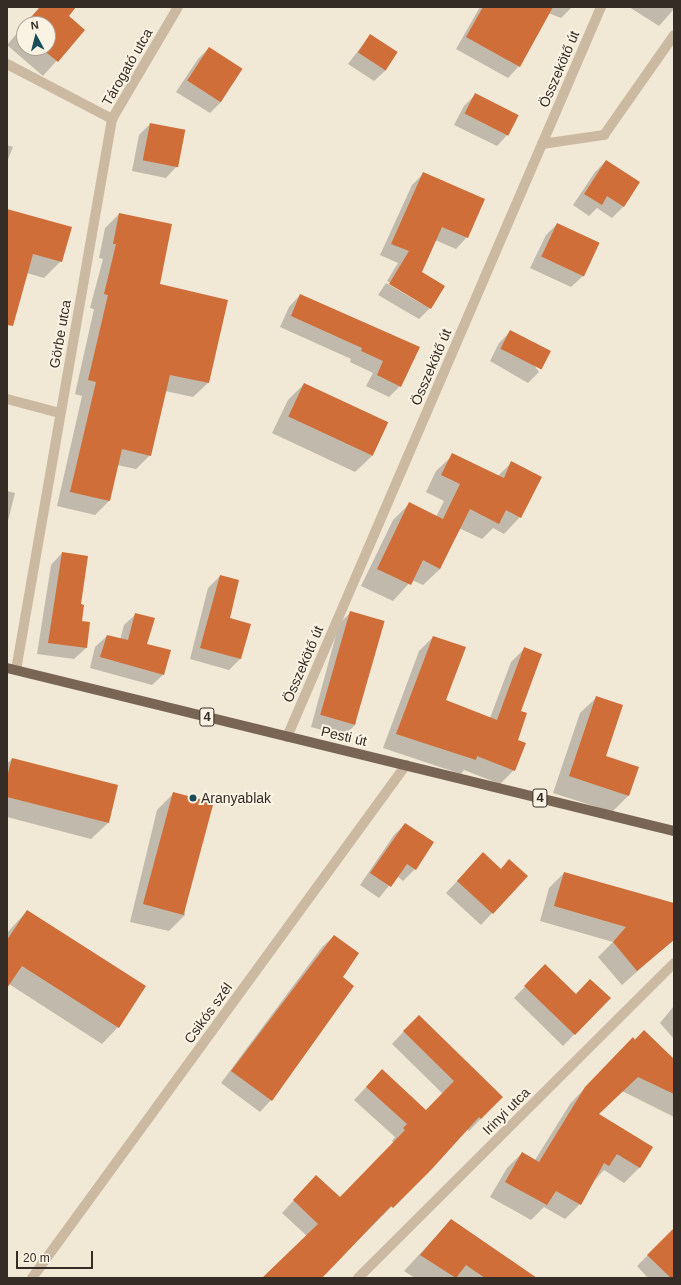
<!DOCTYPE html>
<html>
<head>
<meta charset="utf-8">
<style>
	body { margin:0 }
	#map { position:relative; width:681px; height:1285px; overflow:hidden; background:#f2e8d6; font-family:Helvetica,sans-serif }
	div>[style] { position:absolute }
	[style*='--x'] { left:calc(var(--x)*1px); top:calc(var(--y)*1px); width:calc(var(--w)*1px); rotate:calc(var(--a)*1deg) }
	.shadow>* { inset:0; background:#0003 }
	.building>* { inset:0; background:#cf6e38; transform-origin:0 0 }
	.street>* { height:10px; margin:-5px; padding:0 5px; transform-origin:5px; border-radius:5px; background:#cbb9a2 }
	.primary>* { height:10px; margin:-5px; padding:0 5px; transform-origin:5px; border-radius:5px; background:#786554 }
	.dots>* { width:11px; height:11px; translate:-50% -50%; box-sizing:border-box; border:2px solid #faf2e2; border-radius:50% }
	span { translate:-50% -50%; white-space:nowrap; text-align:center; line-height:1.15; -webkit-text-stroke:4px #faf2e2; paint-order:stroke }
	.shield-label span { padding:1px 3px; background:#faf2e2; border:1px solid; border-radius:3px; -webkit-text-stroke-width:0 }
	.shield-label { font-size:13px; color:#352c25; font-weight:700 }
	.street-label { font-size:14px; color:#352c25 }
	.poi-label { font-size:14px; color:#352c25 }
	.left { translate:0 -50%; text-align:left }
	.frame { position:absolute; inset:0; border:8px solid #352c25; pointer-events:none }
	.north { position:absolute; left:16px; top:16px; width:40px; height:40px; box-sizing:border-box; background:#faf2e2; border:1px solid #aba396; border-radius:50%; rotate:353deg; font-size:11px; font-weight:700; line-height:16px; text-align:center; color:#352c25 }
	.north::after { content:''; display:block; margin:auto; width:14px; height:18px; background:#184d59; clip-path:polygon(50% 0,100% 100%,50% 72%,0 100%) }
	.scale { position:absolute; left:16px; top:1251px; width:77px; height:18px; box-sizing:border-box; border:2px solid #352c25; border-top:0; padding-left:5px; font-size:12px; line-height:14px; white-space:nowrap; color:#352c25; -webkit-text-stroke:3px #faf2e2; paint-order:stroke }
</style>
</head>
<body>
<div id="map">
	<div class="shadow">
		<i style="clip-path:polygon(40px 7px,75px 7px,67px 16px,84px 30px,43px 76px,7px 45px,24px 25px,24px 48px,48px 48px,48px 24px,25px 24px)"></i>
		<i style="clip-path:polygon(480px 7px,572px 7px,561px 18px,548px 13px,519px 66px,508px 78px,456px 49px)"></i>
		<i style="clip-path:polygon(629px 7px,674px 7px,674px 9px,659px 26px)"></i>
		<i style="clip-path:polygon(370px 35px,386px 70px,374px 81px,348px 64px)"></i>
		<i style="clip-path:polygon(209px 48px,221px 102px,210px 113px,176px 92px,198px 59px)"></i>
		<i style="clip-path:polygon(475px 95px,508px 134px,497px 146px,454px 125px,464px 106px)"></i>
		<i style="clip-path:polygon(150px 124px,177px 166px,166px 178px,132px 171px,139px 135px)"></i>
		<i style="clip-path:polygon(7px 145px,13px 147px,7px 162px)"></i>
		<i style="clip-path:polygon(606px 161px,639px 182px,623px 207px,612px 218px,597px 208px,589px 216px,573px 205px,595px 172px)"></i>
		<i style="clip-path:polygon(423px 174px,467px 237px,456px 249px,435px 240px,421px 273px,430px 308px,419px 319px,378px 295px,386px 283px,429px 308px,387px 281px,398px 263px,380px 255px,412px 185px)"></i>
		<i style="clip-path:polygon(119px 214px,159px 284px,226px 301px,208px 383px,193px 397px,165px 391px,150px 455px,136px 469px,117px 465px,109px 501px,95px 515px,57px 506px,82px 396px,75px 394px,94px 309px,90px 308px,103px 259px,99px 258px,105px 228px)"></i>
		<i style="clip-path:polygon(557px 224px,598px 244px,583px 276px,571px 287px,530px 268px,546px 235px)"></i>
		<i style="clip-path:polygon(7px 228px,61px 261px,44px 278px,27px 273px,7px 324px)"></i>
		<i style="clip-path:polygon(300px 295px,418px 347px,400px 386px,389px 397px,366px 386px,373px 373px,350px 362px,351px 359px,280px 327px,289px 307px)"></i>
		<i style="clip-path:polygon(510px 332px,539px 372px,528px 383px,490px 361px,499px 343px)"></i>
		<i style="clip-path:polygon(304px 384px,387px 423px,372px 456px,355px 472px,272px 433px,288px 400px)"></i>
		<i style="clip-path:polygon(453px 455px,498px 476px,512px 462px,520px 517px,504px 534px,493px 528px,482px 539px,459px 528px,440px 569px,423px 585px,412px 580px,393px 601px,361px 586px,393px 520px,409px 504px,436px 517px,444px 501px,426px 492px,436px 471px)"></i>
		<i style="clip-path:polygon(7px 491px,15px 493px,7px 525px)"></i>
		<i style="clip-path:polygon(62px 553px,79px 605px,86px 648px,74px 659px,37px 654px,51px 565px)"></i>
		<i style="clip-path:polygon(220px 576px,228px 619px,241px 658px,229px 670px,190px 659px,208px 588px)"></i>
		<i style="clip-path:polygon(350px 613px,356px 724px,344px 736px,311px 727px,339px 624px)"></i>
		<i style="clip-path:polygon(136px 614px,146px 644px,164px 674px,152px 685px,90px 668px,95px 647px,107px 636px,120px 640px,124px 625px)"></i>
		<i style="clip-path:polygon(433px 637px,444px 701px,490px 718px,511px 662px,525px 648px,514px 770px,500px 784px,464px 770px,461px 774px,383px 748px,419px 651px)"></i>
		<i style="clip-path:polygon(597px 697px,605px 757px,628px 796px,612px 812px,553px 793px,580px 713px)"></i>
		<i style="clip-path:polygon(12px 759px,108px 823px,91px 839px,7px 817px,7px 764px)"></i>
		<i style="clip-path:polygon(174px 793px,185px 915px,169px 931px,130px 922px,157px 810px)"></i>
		<i style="clip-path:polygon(405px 824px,433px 843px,415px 869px,403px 881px,397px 876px,379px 898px,360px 885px,394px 835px)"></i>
		<i style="clip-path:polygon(509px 861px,526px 876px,481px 925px,446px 893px,472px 865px,500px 870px)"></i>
		<i style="clip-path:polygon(564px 873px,674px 904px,674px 939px,622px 985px,598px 957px,613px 942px,540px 921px,549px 888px)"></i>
		<i style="clip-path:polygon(27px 911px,118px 1027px,102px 1044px,9px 984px,7px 987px,7px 933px)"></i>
		<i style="clip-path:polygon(334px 936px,271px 1100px,260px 1112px,221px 1083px,322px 947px)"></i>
		<i style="clip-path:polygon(545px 966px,576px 995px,609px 998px,563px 1046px,514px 998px)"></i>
		<i style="clip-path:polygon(674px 1006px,674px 1039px,660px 1023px)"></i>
		<i style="clip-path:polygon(407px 1028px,502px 1097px,469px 1131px,466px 1129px,430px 1169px,319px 1278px,263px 1278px,307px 1236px,282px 1213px,304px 1189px,340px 1198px,394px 1143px,392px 1141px,395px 1137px,354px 1100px,370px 1083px,426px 1111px,443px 1094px,392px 1044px)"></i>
		<i style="clip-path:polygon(644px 1031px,674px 1060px,674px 1117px,622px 1091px,598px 1114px,652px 1147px,639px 1168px,624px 1183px,604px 1170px,594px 1181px,580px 1204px,565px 1219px,544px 1207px,531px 1220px,490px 1197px,507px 1168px,522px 1153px,535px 1160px,570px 1104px,617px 1054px)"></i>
		<i style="clip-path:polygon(451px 1220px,518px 1278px,415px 1278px,404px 1271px)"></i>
		<i style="clip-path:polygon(667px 1236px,674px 1242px,674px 1278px,648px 1278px,637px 1266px)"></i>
	</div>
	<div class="building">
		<i style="clip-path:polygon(40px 7px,76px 7px,69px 16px,85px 30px,58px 62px,41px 48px,48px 48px,48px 24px,25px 24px)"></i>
		<i style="clip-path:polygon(483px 7px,553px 7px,520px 67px,466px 37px)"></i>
		<i style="left:370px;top:34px;width:33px;height:22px;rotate:33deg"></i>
		<i style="left:209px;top:47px;width:40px;height:40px;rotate:33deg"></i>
		<i style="left:475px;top:93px;width:49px;height:23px;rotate:27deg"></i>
		<i style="left:150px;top:123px;width:36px;height:38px;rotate:11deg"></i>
		<i style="clip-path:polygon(606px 160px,640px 182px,624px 207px,607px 196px,602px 205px,584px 194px)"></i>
		<i style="clip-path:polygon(423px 172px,485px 199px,468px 238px,442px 227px,422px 272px,445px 286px,431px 309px,389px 284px,409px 251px,391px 244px)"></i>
		<i style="clip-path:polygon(7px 209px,72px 227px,62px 262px,33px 254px,13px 326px,7px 325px)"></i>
		<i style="clip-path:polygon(119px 213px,172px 224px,160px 284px,228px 300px,209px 383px,170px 375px,151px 456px,122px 449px,110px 501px,70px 492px,96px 382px,88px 380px,108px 295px,104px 294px,116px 244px,113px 244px)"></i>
		<i style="left:557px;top:223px;width:47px;height:37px;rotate:25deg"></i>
		<i style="clip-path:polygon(300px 294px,420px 347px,401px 387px,377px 375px,383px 361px,361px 351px,362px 348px,291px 316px)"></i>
		<i style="left:510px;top:330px;width:46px;height:21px;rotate:27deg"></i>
		<i style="left:304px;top:383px;width:93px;height:37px;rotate:25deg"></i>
		<i style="clip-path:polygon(452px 453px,504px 478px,511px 461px,542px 477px,521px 518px,506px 510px,499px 524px,470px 509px,440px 569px,423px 560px,411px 585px,377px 569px,409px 502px,443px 519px,460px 484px,441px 475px)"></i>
		<i style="clip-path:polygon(62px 552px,88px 556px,81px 604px,84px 605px,82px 621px,90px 622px,87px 648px,48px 643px)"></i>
		<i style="clip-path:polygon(220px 575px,239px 580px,230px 618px,251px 624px,241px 659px,200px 648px)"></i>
		<i style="left:350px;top:611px;width:36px;height:108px;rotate:16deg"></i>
		<i style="clip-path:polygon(135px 613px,155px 618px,147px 644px,171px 650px,164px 675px,100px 657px,107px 635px,128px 640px)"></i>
		<i style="clip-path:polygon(433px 636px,466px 647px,446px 700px,497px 720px,524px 647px,542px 654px,521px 711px,527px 713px,518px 740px,526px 743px,515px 771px,477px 756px,476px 760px,396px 734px)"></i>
		<i style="clip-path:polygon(596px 696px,623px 705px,606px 756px,639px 767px,629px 796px,569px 776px)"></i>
		<i style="clip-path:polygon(12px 758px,118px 785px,109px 823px,7px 797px,7px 777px)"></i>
		<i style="left:173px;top:792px;width:42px;height:116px;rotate:15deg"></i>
		<i style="clip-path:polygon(405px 823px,434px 842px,416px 870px,407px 864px,391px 887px,370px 873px)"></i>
		<i style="clip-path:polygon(483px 852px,501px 869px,509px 859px,528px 876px,493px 914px,457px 881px)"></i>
		<i style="clip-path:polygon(564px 872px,674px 903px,674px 940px,637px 971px,613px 942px,626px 927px,554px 906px)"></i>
		<i style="clip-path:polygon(27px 910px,146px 986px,119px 1028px,22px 966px,7px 988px,7px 940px)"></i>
		<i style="clip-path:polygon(334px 935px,359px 953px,343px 977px,354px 986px,272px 1101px,231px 1071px)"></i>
		<i style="clip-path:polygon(545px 964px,576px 994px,590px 979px,611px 998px,575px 1035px,524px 986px)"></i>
		<i style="clip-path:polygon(419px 1015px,503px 1097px,481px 1119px,479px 1117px,431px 1170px,393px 1208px,391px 1206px,322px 1278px,262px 1278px,318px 1224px,293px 1200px,316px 1175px,340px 1197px,405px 1130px,403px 1128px,407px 1124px,366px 1087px,382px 1069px,426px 1110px,454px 1081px,403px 1031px)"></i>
		<i style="clip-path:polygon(644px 1030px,674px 1059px,674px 1094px,638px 1077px,599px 1114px,653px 1147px,640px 1168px,617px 1154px,609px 1166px,604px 1163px,581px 1205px,556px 1191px,547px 1205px,505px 1182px,522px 1152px,539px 1162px,585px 1087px,633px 1037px,635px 1040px)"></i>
		<i style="clip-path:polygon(451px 1219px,537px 1278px,485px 1278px,466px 1265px,456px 1278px,420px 1255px)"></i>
		<i style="clip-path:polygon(674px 1228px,674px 1278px,671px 1278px,647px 1255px)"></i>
	</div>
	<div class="street">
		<i style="--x:7;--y:64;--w:119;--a:27.6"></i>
		<i style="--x:112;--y:119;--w:559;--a:99.88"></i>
		<i style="--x:112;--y:119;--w:130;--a:-59.5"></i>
		<i style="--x:542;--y:144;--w:63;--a:-8.3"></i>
		<i style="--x:604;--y:135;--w:122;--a:-55"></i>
		<i style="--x:7;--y:399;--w:55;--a:14.8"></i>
		<i style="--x:287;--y:737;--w:795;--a:-66.73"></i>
		<i style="--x:32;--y:1278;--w:635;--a:-53.91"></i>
		<i style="--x:358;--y:1278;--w:446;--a:-44.9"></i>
	</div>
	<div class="primary">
		<i style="--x:7;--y:668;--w:687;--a:13.73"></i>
	</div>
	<div class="dots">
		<i style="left:193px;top:798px;background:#184d59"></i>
	</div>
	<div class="shield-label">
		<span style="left:207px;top:717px">4</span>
		<span style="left:540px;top:798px">4</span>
	</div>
	<div class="street-label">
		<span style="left:127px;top:67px;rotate:-60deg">Tárogató utca</span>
		<span style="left:559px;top:69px;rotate:-67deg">Összekötő út</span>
		<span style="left:60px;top:334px;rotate:-80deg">Görbe utca</span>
		<span style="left:431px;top:367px;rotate:-67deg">Összekötő út</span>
		<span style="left:303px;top:664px;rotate:-67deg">Összekötő út</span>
		<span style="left:344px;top:736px;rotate:13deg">Pesti út</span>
		<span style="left:208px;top:1013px;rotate:-54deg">Csikós szél</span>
		<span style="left:506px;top:1111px;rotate:-45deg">Irinyi utca</span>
	</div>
	<div class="poi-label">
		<span class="left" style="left:201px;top:798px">Aranyablak</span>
	</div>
	<div class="frame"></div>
	<div class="north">N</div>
	<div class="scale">20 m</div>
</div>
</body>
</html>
